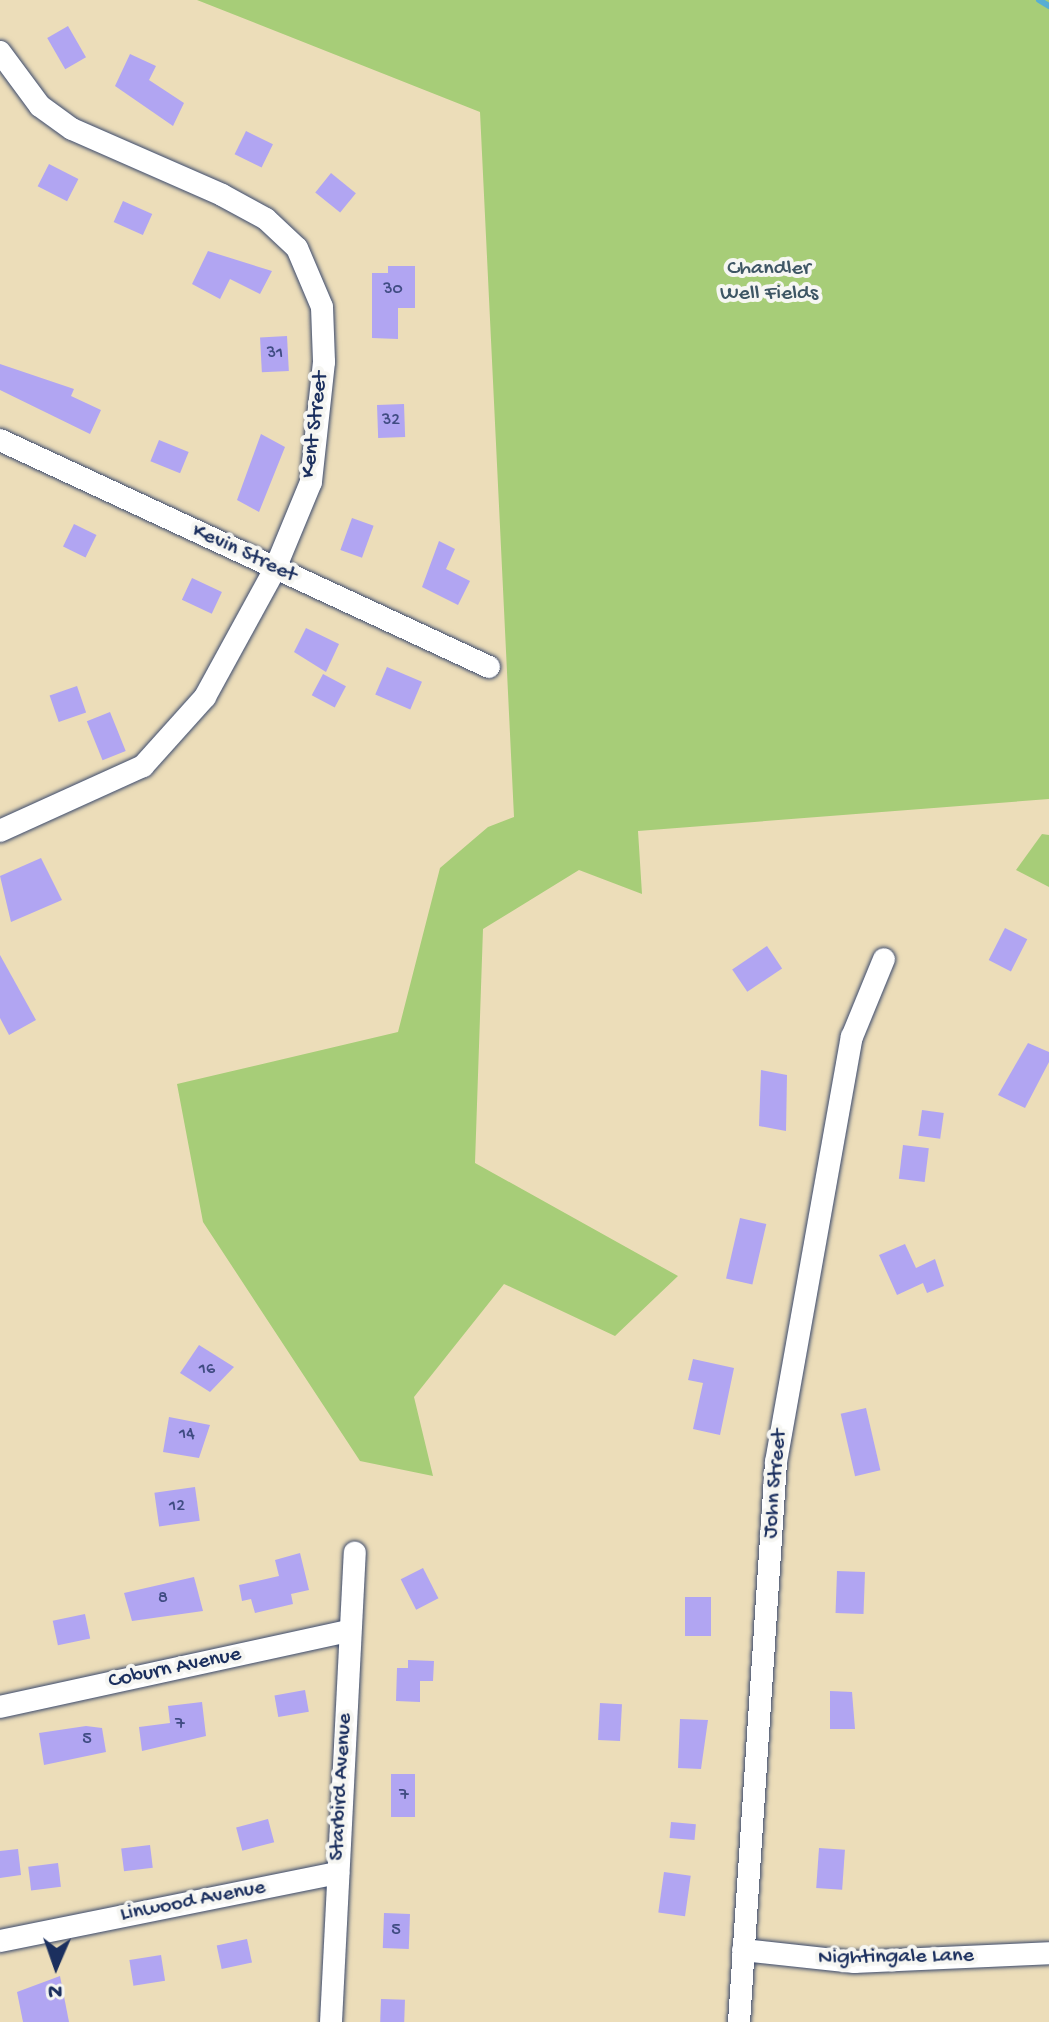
<!DOCTYPE html>
<html>
<head>
<meta charset="utf-8">
<style>
	body { margin:0 }
	#map { position:relative; width:1049px; height:2022px; overflow:hidden; background:#ecddb9; font-family:"Gochi Hand",sans-serif }
	div>[style] { position:absolute }
	[style*='--x'] { left:calc(var(--x)*1px); top:calc(var(--y)*1px); width:calc(var(--w)*1px); rotate:calc(var(--a)*1deg) }
	.green>* { inset:0; background:#a7cd78 }
	.stream>* { height:6px; margin:-3px; padding:0 3px; transform-origin:3px; border-radius:3px; background:#57aed4 }
	.building>* { inset:0; background:#b1a5f2; transform-origin:0 0 }
	.roads { filter:drop-shadow(0 0 2px #3a496c) drop-shadow(0 0 2px #3a496c) }
	.minor>* { height:22px; margin:-11px; padding:0 11px; transform-origin:11px; border-radius:11px; background:#fff }
	span { translate:-50% -50%; white-space:nowrap; text-align:center; line-height:1.15; -webkit-text-stroke:8px #f6f6f2; paint-order:stroke }
	.number-label { font-size:18px; color:#404c83 }
	.number-label span { -webkit-text-stroke-width:0 }
	.park-label { font-size:22px; color:#3e5664 }
	.street-label { font-size:22px; color:#1b2f5e }
	.north { position:absolute; left:16px; top:1926px; width:80px; height:80px; -webkit-text-stroke:6px #f6f6f2; paint-order:stroke; rotate:182deg; font-size:22px; font-weight:700; line-height:32px; text-align:center; color:#1b2f5e }
	.north::after { content:''; display:block; margin:auto; width:28px; height:36px; background:#1b2f5e; clip-path:polygon(50% 0,100% 100%,50% 72%,0 100%) }
</style>
</head>
<body>
<div id="map">
	<div class="green">
		<i style="clip-path:polygon(197px 0,1049px 0,1049px 799px,638px 831px,642px 894px,579px 870px,483px 929px,475px 1163px,678px 1276px,615px 1336px,504px 1284px,414px 1397px,433px 1476px,360px 1461px,203px 1222px,177px 1084px,398px 1032px,440px 868px,488px 827px,514px 817px,480px 112px)"></i>
		<i style="clip-path:polygon(1042px 834px,1049px 835px,1049px 887px,1016px 870px)"></i>
	</div>
	<div class="stream">
		<i style="--x:1039;--y:0;--w:12;--a:31"></i>
	</div>
	<div class="building">
		<i style="left:68px;top:26px;width:36px;height:24px;rotate:60deg"></i>
		<i style="clip-path:polygon(130px 54px,156px 66px,149px 80px,184px 103px,173px 126px,115px 86px)"></i>
		<i style="left:246px;top:131px;width:30px;height:26px;rotate:26deg"></i>
		<i style="left:49px;top:164px;width:33px;height:25px;rotate:27deg"></i>
		<i style="left:331px;top:173px;width:32px;height:25px;rotate:39deg"></i>
		<i style="left:123px;top:201px;width:32px;height:23px;rotate:24deg"></i>
		<i style="clip-path:polygon(208px 251px,272px 271px,260px 294px,230px 279px,220px 299px,192px 284px)"></i>
		<i style="clip-path:polygon(388px 266px,415px 266px,415px 308px,398px 308px,398px 339px,372px 338px,372px 273px,388px 273px)"></i>
		<i style="left:287px;top:336px;width:35px;height:27px;rotate:87deg"></i>
		<i style="clip-path:polygon(0 364px,74px 389px,71px 396px,101px 410px,90px 434px,0 390px)"></i>
		<i style="left:404px;top:404px;width:33px;height:27px;rotate:88deg"></i>
		<i style="clip-path:polygon(261px 434px,285px 447px,259px 512px,237px 500px)"></i>
		<i style="left:159px;top:440px;width:32px;height:23px;rotate:22deg"></i>
		<i style="left:352px;top:518px;width:23px;height:34px;rotate:20deg"></i>
		<i style="left:74px;top:524px;width:25px;height:25px;rotate:26deg"></i>
		<i style="clip-path:polygon(439px 541px,455px 549px,446px 569px,470px 581px,458px 605px,422px 587px)"></i>
		<i style="left:192px;top:578px;width:33px;height:24px;rotate:25deg"></i>
		<i style="clip-path:polygon(306px 628px,339px 644px,326px 672px,294px 652px)"></i>
		<i style="left:387px;top:667px;width:38px;height:30px;rotate:23deg"></i>
		<i style="left:323px;top:674px;width:26px;height:24px;rotate:28deg"></i>
		<i style="left:77px;top:686px;width:28px;height:29px;rotate:71deg"></i>
		<i style="left:110px;top:712px;width:42px;height:25px;rotate:68deg"></i>
		<i style="clip-path:polygon(41px 858px,62px 900px,11px 922px,0 876px)"></i>
		<i style="left:1005px;top:928px;width:25px;height:36px;rotate:27deg"></i>
		<i style="left:767px;top:946px;width:27px;height:42px;rotate:56deg"></i>
		<i style="clip-path:polygon(0 955px,36px 1020px,9px 1035px,0 1018px)"></i>
		<i style="clip-path:polygon(1028px 1043px,1049px 1052px,1049px 1062px,1025px 1108px,998px 1095px)"></i>
		<i style="clip-path:polygon(761px 1070px,787px 1075px,786px 1131px,759px 1126px)"></i>
		<i style="left:922px;top:1110px;width:22px;height:26px;rotate:8deg"></i>
		<i style="left:903px;top:1145px;width:26px;height:34px;rotate:7deg"></i>
		<i style="left:740px;top:1218px;width:27px;height:62px;rotate:13deg"></i>
		<i style="clip-path:polygon(905px 1244px,916px 1268px,935px 1259px,944px 1286px,927px 1293px,923px 1283px,897px 1295px,879px 1255px)"></i>
		<i style="clip-path:polygon(199px 1345px,234px 1367px,210px 1392px,180px 1373px)"></i>
		<i style="clip-path:polygon(693px 1359px,734px 1368px,720px 1435px,693px 1429px,703px 1383px,688px 1380px)"></i>
		<i style="left:866px;top:1408px;width:64px;height:26px;rotate:77deg"></i>
		<i style="clip-path:polygon(169px 1417px,210px 1425px,199px 1458px,163px 1452px)"></i>
		<i style="left:195px;top:1487px;width:34px;height:41px;rotate:82deg"></i>
		<i style="clip-path:polygon(300px 1553px,309px 1590px,291px 1594px,293px 1604px,255px 1613px,251px 1599px,242px 1601px,239px 1585px,279px 1576px,275px 1560px)"></i>
		<i style="left:423px;top:1568px;width:34px;height:25px;rotate:63deg"></i>
		<i style="left:837px;top:1571px;width:28px;height:42px;rotate:2deg"></i>
		<i style="clip-path:polygon(194px 1577px,203px 1611px,132px 1621px,124px 1593px)"></i>
		<i style="left:685px;top:1597px;width:26px;height:39px"></i>
		<i style="left:85px;top:1614px;width:25px;height:33px;rotate:78deg"></i>
		<i style="clip-path:polygon(408px 1660px,434px 1661px,433px 1681px,420px 1681px,420px 1702px,396px 1701px,397px 1668px,408px 1668px)"></i>
		<i style="left:305px;top:1690px;width:22px;height:31px;rotate:80deg"></i>
		<i style="clip-path:polygon(830px 1691px,852px 1692px,855px 1729px,830px 1729px)"></i>
		<i style="clip-path:polygon(202px 1702px,206px 1736px,142px 1751px,139px 1727px,170px 1723px,168px 1706px)"></i>
		<i style="left:600px;top:1703px;width:22px;height:37px;rotate:3deg"></i>
		<i style="clip-path:polygon(680px 1719px,708px 1720px,701px 1769px,678px 1768px)"></i>
		<i style="clip-path:polygon(86px 1726px,102px 1728px,106px 1752px,44px 1765px,39px 1733px)"></i>
		<i style="left:391px;top:1774px;width:24px;height:43px"></i>
		<i style="left:268px;top:1819px;width:24px;height:33px;rotate:75deg"></i>
		<i style="left:671px;top:1822px;width:25px;height:16px;rotate:5deg"></i>
		<i style="left:150px;top:1845px;width:23px;height:29px;rotate:83deg"></i>
		<i style="left:819px;top:1848px;width:26px;height:40px;rotate:4deg"></i>
		<i style="clip-path:polygon(18px 1849px,21px 1875px,0 1878px,0 1851px)"></i>
		<i style="left:58px;top:1863px;width:24px;height:30px;rotate:83deg"></i>
		<i style="left:664px;top:1872px;width:27px;height:41px;rotate:8deg"></i>
		<i style="left:384px;top:1913px;width:26px;height:35px;rotate:2deg"></i>
		<i style="left:247px;top:1939px;width:24px;height:31px;rotate:78deg"></i>
		<i style="left:161px;top:1955px;width:26px;height:32px;rotate:81deg"></i>
		<i style="clip-path:polygon(60px 1976px,69px 2022px,23px 2022px,17px 1992px)"></i>
		<i style="left:381px;top:1999px;width:24px;height:23px;rotate:2deg"></i>
	</div>
	<div class="roads">
		<div class="minor">
			<i style="--x:0;--y:52;--w:67;--a:53.5"></i>
			<i style="--x:40;--y:106;--w:39;--a:36"></i>
			<i style="--x:72;--y:129;--w:164;--a:23.7"></i>
			<i style="--x:222;--y:195;--w:50;--a:28.6"></i>
			<i style="--x:266;--y:219;--w:42;--a:43.1"></i>
			<i style="--x:297;--y:248;--w:64;--a:67"></i>
			<i style="--x:322;--y:307;--w:55;--a:87.9"></i>
			<i style="--x:324;--y:362;--w:121;--a:96.2"></i>
			<i style="--x:311;--y:482;--w:94;--a:112.5"></i>
			<i style="--x:275;--y:569;--w:146;--a:118.7"></i>
			<i style="--x:205;--y:697;--w:93;--a:131.9"></i>
			<i style="--x:143;--y:766;--w:157;--a:155.6"></i>
			<i style="--x:0;--y:440;--w:539;--a:24.9"></i>
			<i style="--x:0;--y:1707;--w:357;--a:-12.3"></i>
			<i style="--x:0;--y:1941;--w:345;--a:-11.4"></i>
			<i style="--x:743;--y:1950;--w:112;--a:6.2"></i>
			<i style="--x:854;--y:1962;--w:195;--a:-2.6"></i>
			<i style="--x:331;--y:2022;--w:470;--a:-87.1"></i>
			<i style="--x:739;--y:2022;--w:561;--a:-86.22"></i>
			<i style="--x:776;--y:1462;--w:432;--a:-79.9"></i>
			<i style="--x:852;--y:1037;--w:84;--a:-67.7"></i>
		</div>
	</div>
	<div class="number-label">
		<span style="left:393px;top:290px">30</span>
		<span style="left:275px;top:354px">31</span>
		<span style="left:391px;top:421px">32</span>
		<span style="left:207px;top:1370px">16</span>
		<span style="left:187px;top:1435px">14</span>
		<span style="left:177px;top:1507px">12</span>
		<span style="left:163px;top:1599px">8</span>
		<span style="left:180px;top:1725px">7</span>
		<span style="left:87px;top:1740px">5</span>
		<span style="left:404px;top:1796px">7</span>
		<span style="left:396px;top:1931px">5</span>
	</div>
	<div class="park-label">
		<span style="left:769px;top:282px">Chandler<br>Well Fields</span>
	</div>
	<div class="street-label">
		<span style="left:316px;top:425px;rotate:-83deg">Kent Street</span>
		<span style="left:244px;top:554px;rotate:25deg">Kevin Street</span>
		<span style="left:776px;top:1484px;rotate:-85deg">John Street</span>
		<span style="left:175px;top:1669px;rotate:-12deg">Coburn Avenue</span>
		<span style="left:342px;top:1787px;rotate:-87deg">Starbird Avenue</span>
		<span style="left:193px;top:1902px;rotate:-11deg">Linwood Avenue</span>
		<span style="left:896px;top:1958px;rotate:-1deg">Nightingale Lane</span>
	</div>
	<div class="north">N</div>
</div>
</body>
</html>
